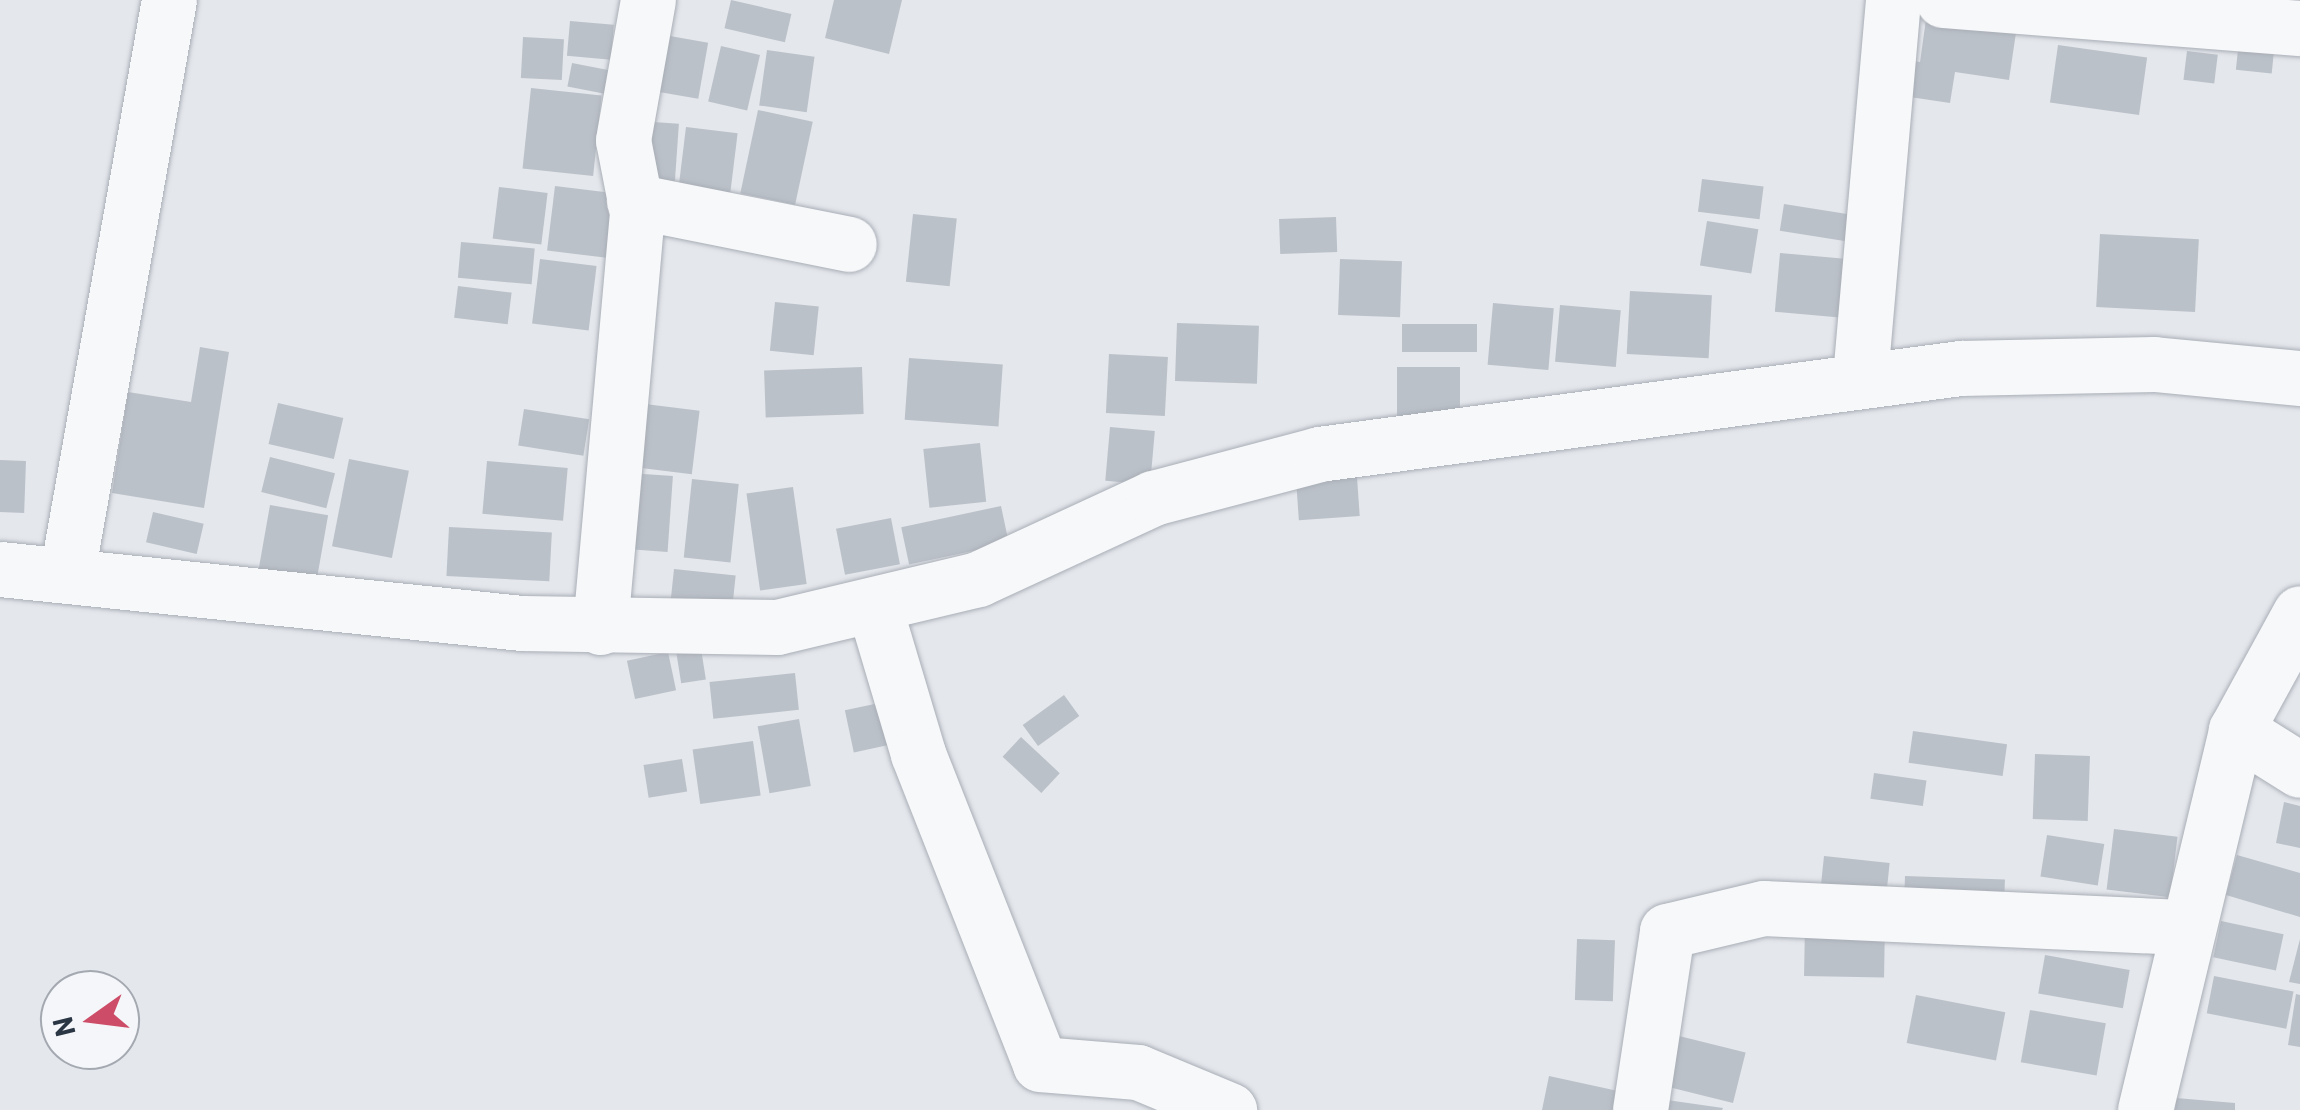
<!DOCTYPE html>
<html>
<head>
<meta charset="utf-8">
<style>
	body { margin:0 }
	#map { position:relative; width:2300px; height:1110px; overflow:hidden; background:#e4e7ec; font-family:Barlow,sans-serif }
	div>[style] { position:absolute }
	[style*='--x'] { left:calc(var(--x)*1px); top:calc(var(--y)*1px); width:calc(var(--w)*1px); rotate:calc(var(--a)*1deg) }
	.building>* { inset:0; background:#bbc1c9; transform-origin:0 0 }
	.roads { filter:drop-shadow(0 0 2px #a9aeb6) drop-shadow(0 0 2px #a9aeb6) }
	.minor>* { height:55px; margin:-27.5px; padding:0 27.5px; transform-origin:27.5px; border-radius:27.5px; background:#f7f8fa }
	span { translate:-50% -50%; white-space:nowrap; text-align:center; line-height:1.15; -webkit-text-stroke:10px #f4f6f9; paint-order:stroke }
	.north { position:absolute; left:40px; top:970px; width:100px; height:100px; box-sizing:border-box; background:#f4f6f9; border:2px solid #a4a9b1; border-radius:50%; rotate:256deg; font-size:28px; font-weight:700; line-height:40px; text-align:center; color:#2b3644 }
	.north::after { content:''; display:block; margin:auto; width:35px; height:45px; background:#cd4c68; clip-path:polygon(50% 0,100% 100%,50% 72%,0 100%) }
</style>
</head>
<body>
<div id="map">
	<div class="building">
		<i style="left:731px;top:0;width:62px;height:29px;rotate:13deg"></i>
		<i style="clip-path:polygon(834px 0,902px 0,889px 54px,825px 38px)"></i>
		<i style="clip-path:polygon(1928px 5px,2018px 19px,2009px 80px,1955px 72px,1950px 103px,1903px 96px,1908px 60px,1920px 62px)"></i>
		<i style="left:570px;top:21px;width:44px;height:35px;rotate:5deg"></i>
		<i style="left:653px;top:33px;width:56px;height:57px;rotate:10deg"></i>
		<i style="left:523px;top:37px;width:41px;height:41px;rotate:3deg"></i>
		<i style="left:2239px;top:40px;width:36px;height:30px;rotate:6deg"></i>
		<i style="left:2058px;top:45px;width:90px;height:58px;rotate:8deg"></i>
		<i style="left:721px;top:46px;width:40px;height:57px;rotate:13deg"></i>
		<i style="left:767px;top:50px;width:48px;height:56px;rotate:8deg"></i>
		<i style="left:2187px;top:51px;width:31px;height:29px;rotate:7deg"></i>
		<i style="left:572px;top:63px;width:38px;height:24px;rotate:11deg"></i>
		<i style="left:531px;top:88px;width:71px;height:81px;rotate:6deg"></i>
		<i style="left:758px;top:110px;width:56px;height:85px;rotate:12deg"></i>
		<i style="left:639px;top:121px;width:40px;height:71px;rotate:4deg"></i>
		<i style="left:686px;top:127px;width:52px;height:74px;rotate:7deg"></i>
		<i style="left:1702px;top:179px;width:62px;height:33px;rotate:7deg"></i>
		<i style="left:555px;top:186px;width:62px;height:65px;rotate:7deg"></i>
		<i style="left:499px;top:187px;width:49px;height:52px;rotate:7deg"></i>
		<i style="left:1784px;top:204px;width:67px;height:27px;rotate:9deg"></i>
		<i style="left:913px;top:214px;width:44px;height:68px;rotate:6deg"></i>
		<i style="left:1336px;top:217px;width:35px;height:57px;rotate:88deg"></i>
		<i style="left:1707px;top:221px;width:52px;height:45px;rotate:9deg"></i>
		<i style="left:2100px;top:234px;width:99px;height:73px;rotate:3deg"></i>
		<i style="left:461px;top:242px;width:74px;height:36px;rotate:5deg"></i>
		<i style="left:1780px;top:253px;width:65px;height:59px;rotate:5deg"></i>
		<i style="left:540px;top:259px;width:57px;height:65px;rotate:7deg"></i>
		<i style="left:1340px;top:259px;width:62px;height:56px;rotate:2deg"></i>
		<i style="left:458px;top:286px;width:54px;height:32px;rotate:7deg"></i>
		<i style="left:1630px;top:291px;width:82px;height:63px;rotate:3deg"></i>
		<i style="left:775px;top:302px;width:44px;height:49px;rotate:6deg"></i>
		<i style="left:1493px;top:303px;width:61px;height:62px;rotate:5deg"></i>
		<i style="left:1560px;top:305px;width:61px;height:57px;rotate:5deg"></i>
		<i style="left:1177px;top:323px;width:82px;height:58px;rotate:2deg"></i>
		<i style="left:1402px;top:324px;width:75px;height:28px"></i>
		<i style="clip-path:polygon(200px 347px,229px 352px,204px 508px,112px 493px,128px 392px,191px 402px)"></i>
		<i style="left:1109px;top:354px;width:59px;height:59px;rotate:3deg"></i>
		<i style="left:909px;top:358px;width:94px;height:62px;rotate:4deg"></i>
		<i style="left:862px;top:367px;width:47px;height:98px;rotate:88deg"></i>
		<i style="left:1397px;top:367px;width:63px;height:49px"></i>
		<i style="left:278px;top:403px;width:67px;height:42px;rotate:13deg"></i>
		<i style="left:645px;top:404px;width:55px;height:64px;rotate:7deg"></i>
		<i style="left:524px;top:409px;width:66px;height:37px;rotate:9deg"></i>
		<i style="left:1110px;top:427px;width:45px;height:54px;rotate:5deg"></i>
		<i style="left:980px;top:443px;width:59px;height:57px;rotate:84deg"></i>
		<i style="left:270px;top:457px;width:67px;height:36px;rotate:14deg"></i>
		<i style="left:349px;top:459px;width:61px;height:89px;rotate:11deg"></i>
		<i style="left:0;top:460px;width:26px;height:52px;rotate:2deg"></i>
		<i style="left:487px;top:461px;width:81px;height:53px;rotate:5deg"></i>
		<i style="left:629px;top:473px;width:44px;height:76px;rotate:4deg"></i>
		<i style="left:1357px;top:477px;width:39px;height:61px;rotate:86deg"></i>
		<i style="left:692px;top:479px;width:47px;height:79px;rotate:6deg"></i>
		<i style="left:793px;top:487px;width:98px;height:47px;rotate:82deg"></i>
		<i style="left:270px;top:505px;width:59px;height:66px;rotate:10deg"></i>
		<i style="left:1001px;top:506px;width:38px;height:102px;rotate:78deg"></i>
		<i style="left:153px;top:512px;width:52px;height:31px;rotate:13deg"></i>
		<i style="left:891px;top:518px;width:47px;height:56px;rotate:79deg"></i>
		<i style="left:449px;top:527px;width:103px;height:49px;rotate:3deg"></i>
		<i style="left:674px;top:569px;width:62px;height:41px;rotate:6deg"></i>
		<i style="left:699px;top:636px;width:44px;height:25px;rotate:81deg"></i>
		<i style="left:668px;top:652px;width:39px;height:42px;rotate:78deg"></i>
		<i style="left:795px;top:673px;width:37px;height:86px;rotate:84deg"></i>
		<i style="left:1064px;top:695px;width:26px;height:51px;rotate:54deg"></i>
		<i style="left:884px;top:702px;width:43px;height:40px;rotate:78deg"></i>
		<i style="left:799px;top:719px;width:68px;height:42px;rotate:80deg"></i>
		<i style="left:1913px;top:731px;width:95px;height:32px;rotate:8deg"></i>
		<i style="left:1021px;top:737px;width:53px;height:27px;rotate:43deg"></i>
		<i style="left:753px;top:741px;width:55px;height:61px;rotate:82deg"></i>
		<i style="left:2035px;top:754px;width:55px;height:65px;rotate:2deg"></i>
		<i style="left:682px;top:759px;width:33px;height:39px;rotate:81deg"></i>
		<i style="left:1874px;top:773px;width:53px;height:26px;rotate:8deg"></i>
		<i style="clip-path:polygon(2284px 802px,2300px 806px,2300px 848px,2276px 843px)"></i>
		<i style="left:2114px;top:829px;width:64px;height:61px;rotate:7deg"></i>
		<i style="left:2047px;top:835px;width:58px;height:42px;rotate:9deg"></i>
		<i style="clip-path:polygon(2237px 855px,2300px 873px,2300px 917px,2226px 895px)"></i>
		<i style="left:1824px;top:856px;width:66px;height:39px;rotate:6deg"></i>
		<i style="left:1905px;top:876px;width:100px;height:33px;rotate:2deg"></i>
		<i style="left:2221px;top:921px;width:64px;height:37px;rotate:12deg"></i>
		<i style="left:1805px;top:922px;width:80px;height:54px;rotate:1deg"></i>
		<i style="left:1577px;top:939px;width:38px;height:61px;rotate:2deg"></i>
		<i style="clip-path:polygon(2300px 939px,2300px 984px,2289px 982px)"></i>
		<i style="left:2045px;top:955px;width:86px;height:39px;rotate:10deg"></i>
		<i style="left:2214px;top:976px;width:81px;height:38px;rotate:11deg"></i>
		<i style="clip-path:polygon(2296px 994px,2300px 995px,2300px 1047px,2288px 1045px)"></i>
		<i style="left:1916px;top:995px;width:91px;height:49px;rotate:11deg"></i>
		<i style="left:2030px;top:1010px;width:77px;height:53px;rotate:10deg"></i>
		<i style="left:1667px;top:1033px;width:81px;height:52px;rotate:14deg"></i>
		<i style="clip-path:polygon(1549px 1076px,1618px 1091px,1615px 1110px,1542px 1110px)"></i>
		<i style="clip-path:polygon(2176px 1098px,2235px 1103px,2235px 1110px,2175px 1110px)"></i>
		<i style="clip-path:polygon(1660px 1099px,1723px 1108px,1722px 1110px,1658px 1110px)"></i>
	</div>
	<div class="roads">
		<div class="minor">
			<i style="--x:1943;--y:0;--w:358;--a:4.5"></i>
			<i style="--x:634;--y:201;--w:219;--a:11.3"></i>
			<i style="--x:1860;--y:377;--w:378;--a:-85"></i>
			<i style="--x:0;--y:569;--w:525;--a:5.91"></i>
			<i style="--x:522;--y:623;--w:255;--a:0.9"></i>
			<i style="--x:777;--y:627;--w:207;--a:-13.4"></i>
			<i style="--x:978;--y:579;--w:193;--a:-24.8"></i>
			<i style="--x:1153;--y:498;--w:172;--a:-14.8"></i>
			<i style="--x:1319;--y:454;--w:647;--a:-7.64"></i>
			<i style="--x:1960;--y:368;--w:194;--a:-1.2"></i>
			<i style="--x:2154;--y:364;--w:147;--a:5.5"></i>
			<i style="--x:67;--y:573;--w:582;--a:-79.91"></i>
			<i style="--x:874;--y:606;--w:154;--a:73.4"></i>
			<i style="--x:918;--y:754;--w:333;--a:68.5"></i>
			<i style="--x:1040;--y:1064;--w:98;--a:4.7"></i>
			<i style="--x:1138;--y:1072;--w:99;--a:22.7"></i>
			<i style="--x:600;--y:627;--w:417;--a:-84.9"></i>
			<i style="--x:637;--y:212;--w:73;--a:-101"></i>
			<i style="--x:623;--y:140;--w:142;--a:-79.9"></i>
			<i style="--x:2236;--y:730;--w:75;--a:32"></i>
			<i style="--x:1640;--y:1110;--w:181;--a:-81.4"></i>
			<i style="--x:1667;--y:931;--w:99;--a:-13.5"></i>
			<i style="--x:1763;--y:908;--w:419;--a:2.6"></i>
			<i style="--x:2145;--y:1110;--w:391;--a:-76.5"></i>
			<i style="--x:2236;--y:730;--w:133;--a:-61.3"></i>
		</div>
	</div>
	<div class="north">N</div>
</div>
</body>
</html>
